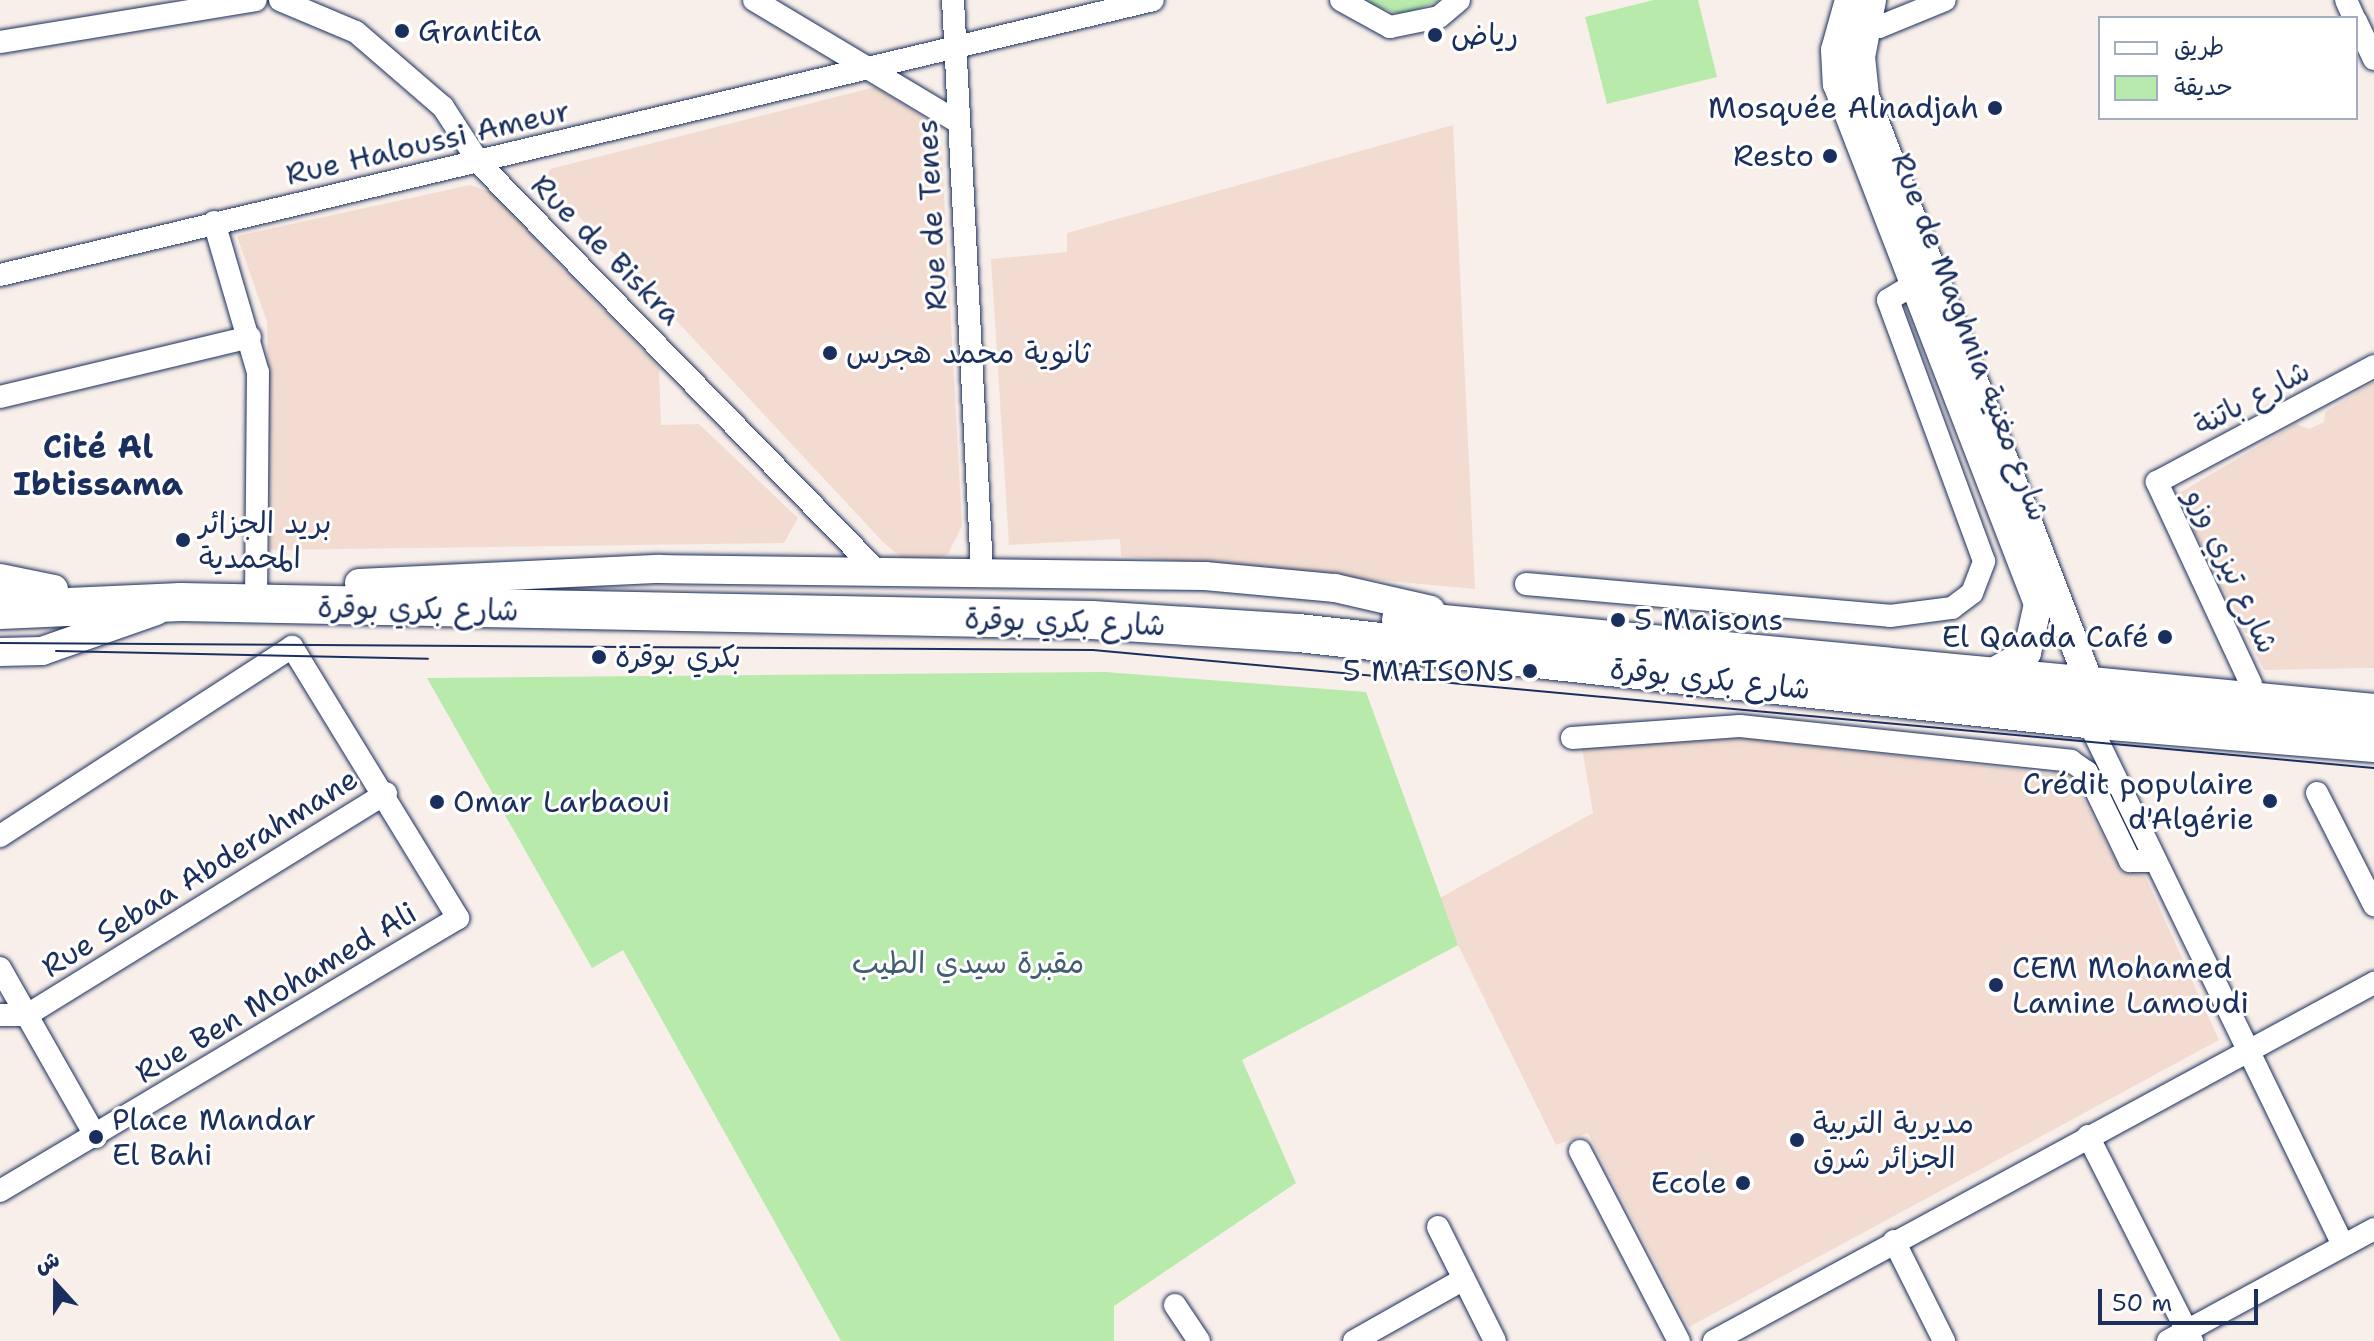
<!DOCTYPE html>
<html>
<head>
<meta charset="utf-8">
<style>
	body { margin:0 }
	#map { position:relative; width:2374px; height:1341px; overflow:hidden; background:#f9efea; font-family:"Shantell Sans","Playpen Sans Arabic",sans-serif }
	div>[style] { position:absolute }
	[style*='--x'] { left:calc(var(--x)*1px); top:calc(var(--y)*1px); width:calc(var(--w)*1px); rotate:calc(var(--a)*1deg) }
	.built>* { inset:0; background:#f2dcd1 }
	.green>* { inset:0; background:#b7eaab }
	.roads { filter:drop-shadow(0 0 2px #1b2f5e) drop-shadow(0 0 2px #1b2f5e) }
	.minor>* { height:22px; margin:-11px; padding:0 11px; transform-origin:11px; border-radius:11px; background:#fff }
	.tertiary>* { height:28px; margin:-14px; padding:0 14px; transform-origin:14px; border-radius:14px; background:#fff }
	.trunk>* { height:38px; margin:-19px; padding:0 19px; transform-origin:19px; border-radius:19px; background:#fff }
	.tram>* { height:2px; margin:-1px; padding:0 1px; transform-origin:1px; border-radius:1px; background:#1b2f5e }
	.dots>* { width:22px; height:22px; translate:-50% -50%; box-sizing:border-box; border:4px solid #fff; border-radius:50% }
	span { translate:-50% -50%; white-space:nowrap; text-align:center; line-height:1.15; -webkit-text-stroke:6px #fff; paint-order:stroke }
	.poi-label { font-size:30px; color:#1b2f5e }
	.left { translate:0 -50%; text-align:left }
	.right { translate:-100% -50%; text-align:right }
	.street-label { font-size:30px; color:#1b2f5e }
	.park-label { font-size:30px; color:#425e71 }
	.neighbourhood-label { font-size:32px; color:#1b2f5e; font-weight:700 }
	.legend { position:absolute; left:2098px; top:16px; width:260px; height:104px; box-sizing:border-box; background:#fff; border:2px solid #a4acbf; margin:0; padding:10px 14px; list-style:none; font-size:24px; color:#1b2f5e }
	.legend li { display:flex; align-items:center; gap:16px; height:40px }
	.legend b { width:40px; border:2px solid #a4acbf }
	.north { position:absolute; left:16px; top:1245px; width:80px; height:80px; -webkit-text-stroke:6px #fff; paint-order:stroke; rotate:339deg; font-size:22px; font-weight:700; line-height:32px; text-align:center; color:#1b2f5e }
	.north::after { content:''; display:block; margin:auto; width:28px; height:36px; background:#1b2f5e; clip-path:polygon(50% 0,100% 100%,50% 72%,0 100%) }
	.scale { position:absolute; left:2098px; top:1289px; width:160px; height:36px; box-sizing:border-box; border:4px solid #1b2f5e; border-top:0; padding-left:10px; font-size:24px; line-height:28px; white-space:nowrap; color:#1b2f5e; -webkit-text-stroke:6px #fff; paint-order:stroke }
</style>
</head>
<body>
<div id="map">
	<div class="built">
		<i style="clip-path:polygon(875px 87px,928px 120px,941px 140px,962px 526px,948px 554px,931px 562px,903px 559px,883px 542px,546px 181px,550px 169px)"></i>
		<i style="clip-path:polygon(1453px 125px,1475px 589px,1121px 556px,1120px 539px,1009px 545px,991px 259px,1067px 252px,1067px 233px)"></i>
		<i style="clip-path:polygon(470px 185px,492px 193px,659px 368px,661px 425px,699px 424px,798px 518px,784px 543px,270px 550px,267px 322px,237px 236px)"></i>
		<i style="clip-path:polygon(2374px 382px,2374px 668px,2264px 670px,2176px 495px,2296px 424px,2309px 429px,2324px 422px,2325px 412px)"></i>
		<i style="clip-path:polygon(1708px 733px,2050px 774px,2065px 765px,2121px 871px,2145px 876px,2219px 1040px,1689px 1327px,1588px 1133px,1556px 1145px,1436px 900px,1593px 813px,1582px 748px)"></i>
	</div>
	<div class="green">
		<i style="clip-path:polygon(1358px 0,1441px 0,1402px 15px)"></i>
		<i style="clip-path:polygon(1654px 0,1698px 0,1717px 77px,1607px 104px,1585px 17px)"></i>
		<i style="clip-path:polygon(1105px 672px,1366px 692px,1458px 945px,1242px 1060px,1296px 1183px,1114px 1306px,1114px 1341px,841px 1341px,623px 950px,592px 968px,427px 678px)"></i>
	</div>
	<div class="roads">
		<div class="minor">
			<i style="--x:280;--y:0;--w:82;--a:22.8"></i>
			<i style="--x:356;--y:32;--w:115;--a:40.8"></i>
			<i style="--x:443;--y:107;--w:68;--a:57"></i>
			<i style="--x:480;--y:164;--w:564;--a:45.72"></i>
			<i style="--x:754;--y:0;--w:235;--a:30.9"></i>
			<i style="--x:953;--y:0;--w:571;--a:87.09"></i>
			<i style="--x:1341;--y:0;--w:56;--a:28.9"></i>
			<i style="--x:1390;--y:27;--w:50;--a:-11.5"></i>
			<i style="--x:1439;--y:17;--w:26;--a:-40"></i>
			<i style="--x:2346;--y:0;--w:20;--a:66"></i>
			<i style="--x:2356;--y:21;--w:42;--a:64.7"></i>
			<i style="--x:1852;--y:25;--w:27;--a:4"></i>
			<i style="--x:1879;--y:27;--w:71;--a:-22.2"></i>
			<i style="--x:0;--y:42;--w:259;--a:-9.3"></i>
			<i style="--x:214;--y:222;--w:156;--a:73.7"></i>
			<i style="--x:258;--y:372;--w:213;--a:90.5"></i>
			<i style="--x:0;--y:275;--w:1185;--a:-13.41"></i>
			<i style="--x:0;--y:397;--w:257;--a:-13.5"></i>
			<i style="--x:1526;--y:584;--w:365;--a:5"></i>
			<i style="--x:1890;--y:616;--w:63;--a:-7.4"></i>
			<i style="--x:1952;--y:608;--w:25;--a:-37"></i>
			<i style="--x:1972;--y:593;--w:34;--a:-69"></i>
			<i style="--x:1984;--y:561;--w:278;--a:-110.2"></i>
			<i style="--x:1888;--y:300;--w:44;--a:-31.2"></i>
			<i style="--x:2251;--y:684;--w:223;--a:-115"></i>
			<i style="--x:2157;--y:482;--w:246;--a:-28.1"></i>
			<i style="--x:2087;--y:719;--w:585;--a:64.05"></i>
			<i style="--x:1572;--y:738;--w:168;--a:-4.1"></i>
			<i style="--x:1740;--y:726;--w:333;--a:6"></i>
			<i style="--x:2071;--y:761;--w:19;--a:35"></i>
			<i style="--x:2087;--y:772;--w:99;--a:64.2"></i>
			<i style="--x:2130;--y:861;--w:25;--a:0"></i>
			<i style="--x:2317;--y:793;--w:126;--a:63"></i>
			<i style="--x:0;--y:836;--w:348;--a:-32.9"></i>
			<i style="--x:292;--y:647;--w:318;--a:58.5"></i>
			<i style="--x:458;--y:918;--w:533;--a:149.2"></i>
			<i style="--x:0;--y:968;--w:194;--a:60.4"></i>
			<i style="--x:0;--y:1015;--w:27;--a:0"></i>
			<i style="--x:27;--y:1015;--w:422;--a:-31.7"></i>
			<i style="--x:2088;--y:1136;--w:230;--a:63.1"></i>
			<i style="--x:1580;--y:1151;--w:214;--a:62.5"></i>
			<i style="--x:1438;--y:1227;--w:127;--a:63.4"></i>
			<i style="--x:1894;--y:1241;--w:112;--a:63.4"></i>
			<i style="--x:1175;--y:1305;--w:43;--a:56.3"></i>
			<i style="--x:1354;--y:1341;--w:126;--a:-29.4"></i>
			<i style="--x:1714;--y:1341;--w:751;--a:-28.48"></i>
			<i style="--x:2168;--y:1341;--w:234;--a:-28.5"></i>
		</div>
		<div class="tertiary">
			<i style="--x:1849;--y:0;--w:52;--a:105.6"></i>
			<i style="--x:1835;--y:50;--w:34;--a:87"></i>
			<i style="--x:1837;--y:84;--w:557;--a:68.87"></i>
			<i style="--x:2038;--y:604;--w:50;--a:102.7"></i>
			<i style="--x:2027;--y:653;--w:47;--a:150.7"></i>
			<i style="--x:1872;--y:0;--w:58;--a:100.9"></i>
			<i style="--x:1861;--y:57;--w:39;--a:84"></i>
			<i style="--x:1865;--y:96;--w:619;--a:69.08"></i>
			<i style="--x:0;--y:578;--w:55;--a:11.5"></i>
			<i style="--x:359;--y:583;--w:301;--a:-2.7"></i>
			<i style="--x:660;--y:569;--w:545;--a:0.74"></i>
			<i style="--x:1205;--y:576;--w:131;--a:5.3"></i>
			<i style="--x:1335;--y:588;--w:98;--a:12.9"></i>
			<i style="--x:0;--y:652;--w:42;--a:-1.4"></i>
			<i style="--x:42;--y:651;--w:121;--a:-19.3"></i>
		</div>
		<div class="trunk">
			<i style="--x:0;--y:610;--w:181;--a:-2.5"></i>
			<i style="--x:181;--y:602;--w:911;--a:1.13"></i>
			<i style="--x:1092;--y:620;--w:206;--a:3.6"></i>
			<i style="--x:1298;--y:633;--w:794;--a:6.22"></i>
			<i style="--x:2087;--y:719;--w:288;--a:4.8"></i>
			<i style="--x:1401;--y:620;--w:977;--a:5.46"></i>
		</div>
	</div>
	<div class="tram">
		<i style="--x:0;--y:643;--w:1093;--a:0.37"></i>
		<i style="--x:1093;--y:650;--w:1286;--a:5.26"></i>
		<i style="--x:56;--y:651;--w:372;--a:1.2"></i>
	</div>
	<div class="dots">
		<i style="left:402px;top:31px;background:#1b2f5e"></i>
		<i style="left:1435px;top:35px;background:#1b2f5e"></i>
		<i style="left:1995px;top:108px;background:#1b2f5e"></i>
		<i style="left:1830px;top:156px;background:#1b2f5e"></i>
		<i style="left:830px;top:353px;background:#1b2f5e"></i>
		<i style="left:183px;top:540px;background:#1b2f5e"></i>
		<i style="left:1618px;top:620px;background:#1b2f5e"></i>
		<i style="left:2165px;top:637px;background:#1b2f5e"></i>
		<i style="left:599px;top:657px;background:#1b2f5e"></i>
		<i style="left:1530px;top:671px;background:#1b2f5e"></i>
		<i style="left:2270px;top:801px;background:#1b2f5e"></i>
		<i style="left:437px;top:802px;background:#1b2f5e"></i>
		<i style="left:1996px;top:985px;background:#1b2f5e"></i>
		<i style="left:96px;top:1137px;background:#1b2f5e"></i>
		<i style="left:1797px;top:1140px;background:#1b2f5e"></i>
		<i style="left:1743px;top:1183px;background:#1b2f5e"></i>
	</div>
	<div class="poi-label">
		<span class="left" style="left:418px;top:31px">Grantita</span>
		<span class="left" style="left:1451px;top:35px">رياض</span>
		<span class="right" style="left:1979px;top:108px">Mosquée Alnadjah</span>
		<span class="right" style="left:1814px;top:156px">Resto</span>
		<span class="left" style="left:846px;top:353px">ثانوية محمد هجرس</span>
		<span class="left" style="left:199px;top:540px">بريد الجزائر<br>المحمدية</span>
		<span class="left" style="left:1634px;top:620px">5 Maisons</span>
		<span class="right" style="left:2149px;top:637px">El Qaada Café</span>
		<span class="left" style="left:615px;top:657px">بكري بوقرة</span>
		<span class="right" style="left:1514px;top:671px">5 MAISONS</span>
		<span class="right" style="left:2254px;top:801px">Crédit populaire<br>d'Algérie</span>
		<span class="left" style="left:453px;top:802px">Omar Larbaoui</span>
		<span class="left" style="left:2012px;top:985px">CEM Mohamed<br>Lamine Lamoudi</span>
		<span class="left" style="left:112px;top:1137px">Place Mandar<br>El Bahi</span>
		<span class="left" style="left:1813px;top:1140px">مديرية التربية<br>الجزائر شرق</span>
		<span class="right" style="left:1727px;top:1183px">Ecole</span>
	</div>
	<div class="street-label">
		<span style="left:428px;top:143px;rotate:-13deg">Rue Haloussi Ameur</span>
		<span style="left:932px;top:215px;rotate:-93deg">Rue de Tenes</span>
		<span style="left:606px;top:250px;rotate:45deg">Rue de Biskra</span>
		<span style="left:1970px;top:337px;rotate:69deg">Rue de Maghnia شارع مغنية</span>
		<span style="left:2252px;top:398px;rotate:-28deg">شارع باتنة</span>
		<span style="left:2232px;top:571px;rotate:65deg">شارع تيزي وزو</span>
		<span style="left:418px;top:609px;rotate:1deg">شارع بكري بوقرة</span>
		<span style="left:1065px;top:622px;rotate:2deg">شارع بكري بوقرة</span>
		<span style="left:1710px;top:679px;rotate:6deg">شارع بكري بوقرة</span>
		<span style="left:200px;top:873px;rotate:-32deg">Rue Sebaa Abderahmane</span>
		<span style="left:276px;top:993px;rotate:-31deg">Rue Ben Mohamed Ali</span>
	</div>
	<div class="park-label">
		<span style="left:968px;top:963px">مقبرة سيدي الطيب</span>
	</div>
	<div class="neighbourhood-label">
		<span style="left:98px;top:466px">Cité Al<br>Ibtissama</span>
	</div>
	<ul class="legend">
	<li><b style="height:10px;background:#fff"></b>طريق</li>
	<li><b style="height:22px;background:#b7eaab"></b>حديقة</li>
	</ul>
	<div class="north">ش</div>
	<div class="scale">50 m</div>
</div>
</body>
</html>
